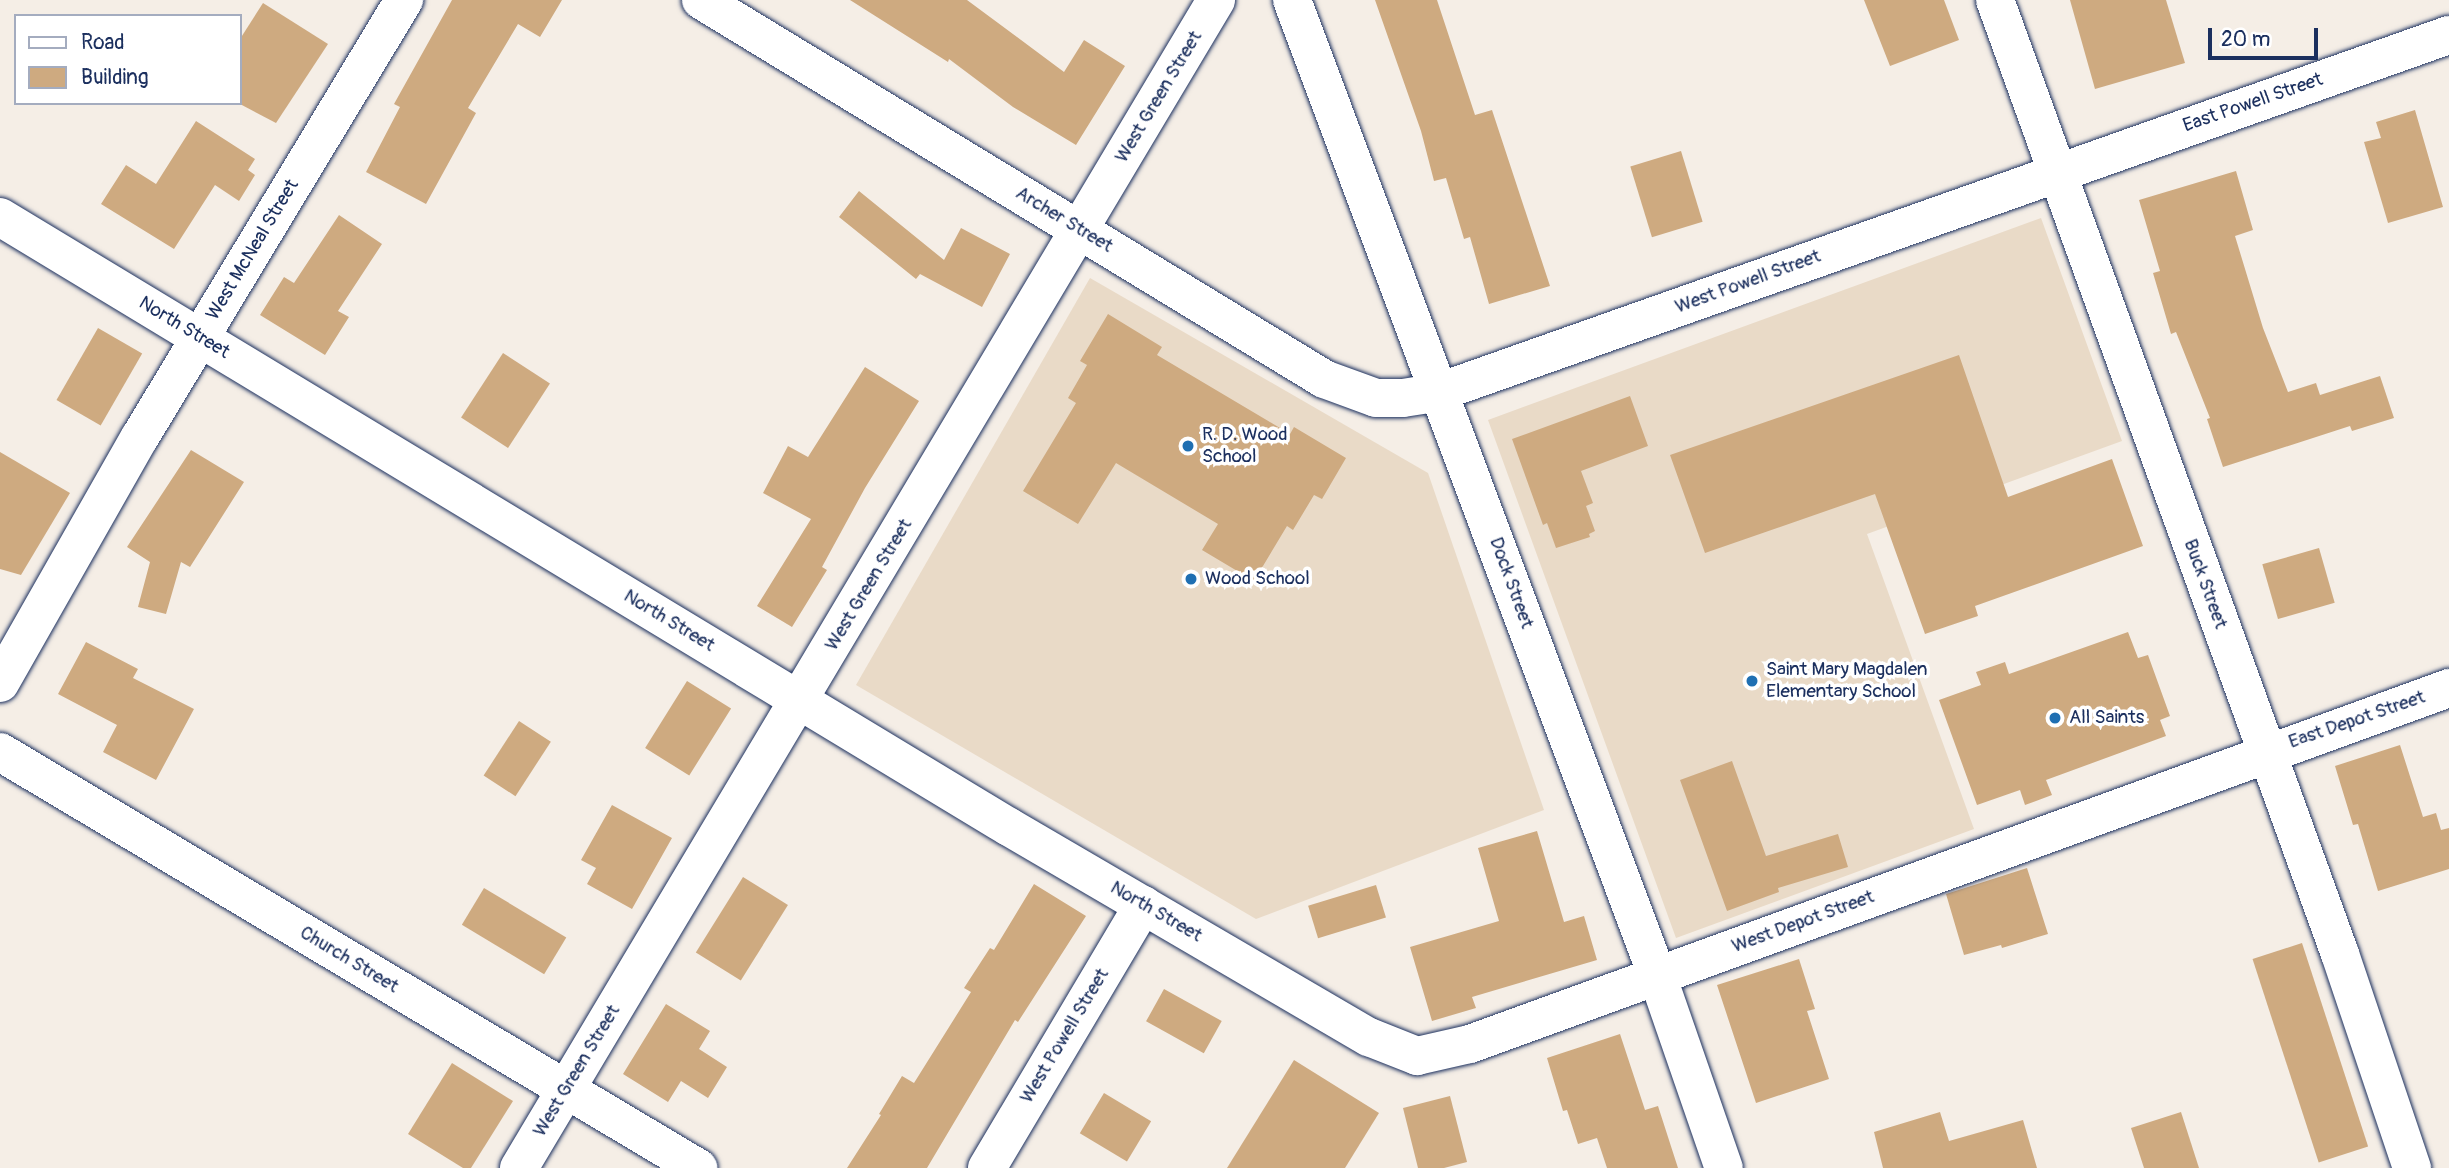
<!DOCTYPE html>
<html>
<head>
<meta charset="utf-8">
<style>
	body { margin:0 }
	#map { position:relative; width:2449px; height:1168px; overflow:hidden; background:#f5eee6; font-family:Pangolin,sans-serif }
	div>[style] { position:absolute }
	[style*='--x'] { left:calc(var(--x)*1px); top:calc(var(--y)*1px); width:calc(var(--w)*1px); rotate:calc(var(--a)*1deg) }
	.built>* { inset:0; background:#e9dac7 }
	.building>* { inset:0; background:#ceaa80; transform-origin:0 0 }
	.roads { filter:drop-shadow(0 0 2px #1b2f5e) drop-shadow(0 0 2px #1b2f5e) }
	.minor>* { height:38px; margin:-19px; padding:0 19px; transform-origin:19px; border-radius:19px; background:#fff }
	.dots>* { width:19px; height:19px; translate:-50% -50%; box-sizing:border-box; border:4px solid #fff; border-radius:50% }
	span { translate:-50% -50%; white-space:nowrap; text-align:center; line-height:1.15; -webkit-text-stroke:7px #fff; paint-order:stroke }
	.street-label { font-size:19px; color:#1b2f5e }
	.poi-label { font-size:19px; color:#1b2f5e }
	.left { translate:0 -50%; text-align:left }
	.legend { position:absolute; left:14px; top:14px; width:228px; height:91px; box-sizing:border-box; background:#fff; border:2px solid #a4acbf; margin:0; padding:9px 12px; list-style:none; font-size:21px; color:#1b2f5e }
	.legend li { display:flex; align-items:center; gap:14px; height:35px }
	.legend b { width:35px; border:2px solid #a4acbf }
	.scale { position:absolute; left:2208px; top:28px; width:110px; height:32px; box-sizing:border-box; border:4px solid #1b2f5e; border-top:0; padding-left:9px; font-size:21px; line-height:24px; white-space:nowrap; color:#1b2f5e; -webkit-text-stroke:5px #fff; paint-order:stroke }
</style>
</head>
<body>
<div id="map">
	<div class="built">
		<i style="clip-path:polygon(2041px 218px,2122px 441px,1867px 534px,1974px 829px,1676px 938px,1488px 420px)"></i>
		<i style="clip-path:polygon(1090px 278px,1428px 473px,1544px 810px,1256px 919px,856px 685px)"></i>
	</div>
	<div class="building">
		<i style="clip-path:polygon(452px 0,562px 0,540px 37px,518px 24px,468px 108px,476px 113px,426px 204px,366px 172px,400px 107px,394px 104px)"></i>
		<i style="clip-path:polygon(850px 0,967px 0,1064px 72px,1084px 40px,1125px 66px,1076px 145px,1013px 107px,949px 59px,948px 62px)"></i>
		<i style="clip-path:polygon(1375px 0,1437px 0,1475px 115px,1492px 110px,1550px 286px,1489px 304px,1470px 237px,1464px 239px,1446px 178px,1434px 181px,1421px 131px)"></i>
		<i style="clip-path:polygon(1864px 0,1944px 0,1959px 40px,1890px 66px)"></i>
		<i style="clip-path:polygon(2070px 0,2166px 0,2185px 63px,2095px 89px)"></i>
		<i style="clip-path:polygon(263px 3px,328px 44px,276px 123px,240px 104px,240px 39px)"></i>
		<i style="clip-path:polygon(2415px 110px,2443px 207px,2388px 223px,2364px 142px,2381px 138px,2376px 122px)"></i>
		<i style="clip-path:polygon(196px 121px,255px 159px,248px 170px,255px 175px,239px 201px,215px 185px,174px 249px,101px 204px,126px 165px,156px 184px)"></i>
		<i style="left:1681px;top:151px;width:74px;height:53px;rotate:73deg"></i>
		<i style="clip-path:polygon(2236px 171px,2253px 230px,2235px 236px,2263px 328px,2288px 392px,2316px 383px,2320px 395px,2380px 376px,2394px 418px,2352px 431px,2350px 426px,2223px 467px,2207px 419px,2210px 418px,2176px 332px,2171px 334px,2153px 273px,2160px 271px,2139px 200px)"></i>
		<i style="clip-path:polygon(859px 191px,944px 260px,961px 228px,1010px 254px,982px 307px,920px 274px,916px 279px,839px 217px)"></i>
		<i style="clip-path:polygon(339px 215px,382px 244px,338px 311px,349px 317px,325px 355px,260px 315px,284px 277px,294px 283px)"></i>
		<i style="clip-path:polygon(1108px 314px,1162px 347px,1157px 355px,1290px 434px,1294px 427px,1346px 458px,1322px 499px,1314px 495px,1293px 530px,1287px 526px,1254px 581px,1202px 550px,1218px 524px,1116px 463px,1078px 524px,1023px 491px,1076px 403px,1068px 398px,1087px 365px,1080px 361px)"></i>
		<i style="left:98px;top:328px;width:51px;height:83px;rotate:30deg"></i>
		<i style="left:503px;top:353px;width:56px;height:77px;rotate:33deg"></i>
		<i style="clip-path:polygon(1959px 355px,2008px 497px,2112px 459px,2143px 546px,1975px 606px,1978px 616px,1925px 634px,1875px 494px,1705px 553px,1670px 455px)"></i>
		<i style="clip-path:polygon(865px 367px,919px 401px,865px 488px,822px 567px,827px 570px,792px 627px,757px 606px,811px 519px,763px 493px,788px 446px,808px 457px)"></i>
		<i style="clip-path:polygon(1630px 396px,1648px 446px,1581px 471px,1593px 503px,1586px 506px,1595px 531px,1589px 534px,1590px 537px,1556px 548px,1547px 523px,1543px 525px,1512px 439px)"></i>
		<i style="clip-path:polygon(191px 450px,244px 482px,190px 567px,181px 562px,166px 614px,138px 607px,150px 562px,127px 547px)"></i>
		<i style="clip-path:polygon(0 452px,70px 493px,21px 575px,0 569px)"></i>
		<i style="left:2319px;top:548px;width:57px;height:59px;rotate:74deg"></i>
		<i style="clip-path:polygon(2128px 632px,2138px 658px,2148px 655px,2170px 716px,2160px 720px,2166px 736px,2046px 780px,2052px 795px,2025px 805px,2020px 790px,1977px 805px,1939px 700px,1981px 685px,1976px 672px,2005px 662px,2009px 674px)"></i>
		<i style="clip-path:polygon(86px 642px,138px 669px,133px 678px,194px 709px,156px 780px,103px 752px,117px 725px,58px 694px)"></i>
		<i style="left:687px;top:681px;width:52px;height:79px;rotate:32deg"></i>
		<i style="left:519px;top:721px;width:38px;height:65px;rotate:33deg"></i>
		<i style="clip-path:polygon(2400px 745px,2423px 817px,2436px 813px,2441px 830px,2449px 828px,2449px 869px,2378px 891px,2358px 824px,2353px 825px,2335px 766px)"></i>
		<i style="clip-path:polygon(1732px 761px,1766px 856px,1838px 834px,1848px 867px,1778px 888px,1779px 892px,1727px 911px,1680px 780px)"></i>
		<i style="clip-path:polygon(612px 805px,672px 838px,632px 909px,587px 884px,596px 868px,581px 860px)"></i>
		<i style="clip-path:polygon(1537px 831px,1564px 922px,1584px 916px,1597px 960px,1472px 997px,1476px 1008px,1432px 1021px,1410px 947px,1499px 921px,1478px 848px)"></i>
		<i style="clip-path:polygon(2027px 868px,2048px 934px,2002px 948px,2001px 945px,1964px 955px,1946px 894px)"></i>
		<i style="left:743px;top:877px;width:53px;height:89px;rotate:32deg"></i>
		<i style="clip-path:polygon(1034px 884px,1086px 916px,1018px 1022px,1015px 1020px,927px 1168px,847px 1168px,881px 1115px,879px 1114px,902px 1076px,914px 1083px,971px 992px,964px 988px,990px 948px,994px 950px)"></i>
		<i style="left:1376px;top:885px;width:34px;height:71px;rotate:73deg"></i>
		<i style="left:484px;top:888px;width:96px;height:43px;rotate:31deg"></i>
		<i style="left:2302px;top:943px;width:214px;height:52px;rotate:72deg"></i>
		<i style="clip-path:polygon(1799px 959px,1815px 1009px,1807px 1011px,1829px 1079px,1756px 1103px,1717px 985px)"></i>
		<i style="left:1164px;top:989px;width:66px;height:37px;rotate:29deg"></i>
		<i style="clip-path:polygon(666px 1004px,710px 1031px,699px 1049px,727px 1067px,708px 1098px,681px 1081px,668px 1102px,623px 1074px)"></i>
		<i style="clip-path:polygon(1620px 1034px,1645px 1110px,1658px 1106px,1678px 1168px,1607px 1168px,1597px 1138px,1578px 1144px,1567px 1110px,1563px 1111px,1547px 1058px)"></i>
		<i style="clip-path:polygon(1294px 1060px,1379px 1113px,1345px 1168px,1227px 1168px)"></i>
		<i style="clip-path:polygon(452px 1063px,513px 1101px,471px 1168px,463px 1168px,408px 1134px)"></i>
		<i style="left:1104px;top:1093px;width:55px;height:47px;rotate:31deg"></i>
		<i style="clip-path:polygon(1450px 1096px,1467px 1162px,1444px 1168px,1418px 1168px,1403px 1108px)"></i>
		<i style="clip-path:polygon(1940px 1112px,1949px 1141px,2023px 1120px,2037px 1168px,1883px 1168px,1874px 1132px)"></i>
		<i style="clip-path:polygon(2181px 1112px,2199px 1168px,2144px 1168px,2131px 1128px)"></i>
	</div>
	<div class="roads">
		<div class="minor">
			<i style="--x:701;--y:0;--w:729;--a:31.31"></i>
			<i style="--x:1324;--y:379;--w:55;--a:20.1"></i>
			<i style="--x:1376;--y:398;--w:27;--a:0"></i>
			<i style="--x:1403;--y:398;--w:36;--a:-9"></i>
			<i style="--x:1439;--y:392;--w:1071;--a:-19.47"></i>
			<i style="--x:1292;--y:0;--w:1041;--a:69.48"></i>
			<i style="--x:1657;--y:975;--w:204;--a:70.9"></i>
			<i style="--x:1995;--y:0;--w:1014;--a:70.12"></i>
			<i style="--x:2340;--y:954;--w:226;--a:71.4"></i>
			<i style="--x:0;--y:217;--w:1179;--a:31.16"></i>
			<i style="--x:1009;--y:827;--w:417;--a:30.3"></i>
			<i style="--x:1369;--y:1037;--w:52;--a:21.6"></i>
			<i style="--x:1417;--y:1056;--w:54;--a:-12.8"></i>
			<i style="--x:1470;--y:1044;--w:1042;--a:-19.98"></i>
			<i style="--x:0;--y:683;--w:283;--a:-60.4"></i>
			<i style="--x:140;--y:437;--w:511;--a:-58.86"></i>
			<i style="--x:0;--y:752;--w:813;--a:30.79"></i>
			<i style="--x:519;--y:1168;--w:1360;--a:-59.17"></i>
			<i style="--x:987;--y:1168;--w:306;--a:-59.3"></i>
		</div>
	</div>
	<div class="dots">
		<i style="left:1188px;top:446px;background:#1f6fb2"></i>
		<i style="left:1191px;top:579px;background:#1f6fb2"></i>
		<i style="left:1752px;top:681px;background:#1f6fb2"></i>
		<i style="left:2055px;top:718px;background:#1f6fb2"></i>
	</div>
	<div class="street-label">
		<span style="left:1159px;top:97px;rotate:-59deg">West Green Street</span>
		<span style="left:2253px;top:103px;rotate:-19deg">East Powell Street</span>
		<span style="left:1064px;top:220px;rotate:31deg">Archer Street</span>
		<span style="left:253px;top:250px;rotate:-59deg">West McNeal Street</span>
		<span style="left:1748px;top:282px;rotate:-20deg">West Powell Street</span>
		<span style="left:184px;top:328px;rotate:31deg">North Street</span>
		<span style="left:1511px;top:583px;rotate:70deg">Dock Street</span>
		<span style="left:2205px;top:584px;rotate:70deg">Buck Street</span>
		<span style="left:869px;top:585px;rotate:-59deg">West Green Street</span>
		<span style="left:669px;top:621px;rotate:31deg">North Street</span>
		<span style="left:2357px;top:720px;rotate:-19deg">East Depot Street</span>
		<span style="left:1156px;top:912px;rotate:30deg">North Street</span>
		<span style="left:1803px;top:922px;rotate:-20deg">West Depot Street</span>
		<span style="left:349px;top:960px;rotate:31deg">Church Street</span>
		<span style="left:1065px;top:1036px;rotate:-59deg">West Powell Street</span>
		<span style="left:577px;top:1071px;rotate:-59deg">West Green Street</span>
	</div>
	<div class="poi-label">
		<span class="left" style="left:1202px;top:446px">R. D. Wood<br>School</span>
		<span class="left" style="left:1205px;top:579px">Wood School</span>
		<span class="left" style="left:1766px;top:681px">Saint Mary Magdalen<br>Elementary School</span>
		<span class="left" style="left:2069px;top:718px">All Saints</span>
	</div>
	<ul class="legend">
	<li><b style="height:9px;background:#fff"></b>Road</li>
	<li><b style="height:19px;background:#ceaa80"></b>Building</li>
	</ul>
	<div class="scale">20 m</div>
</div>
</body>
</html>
